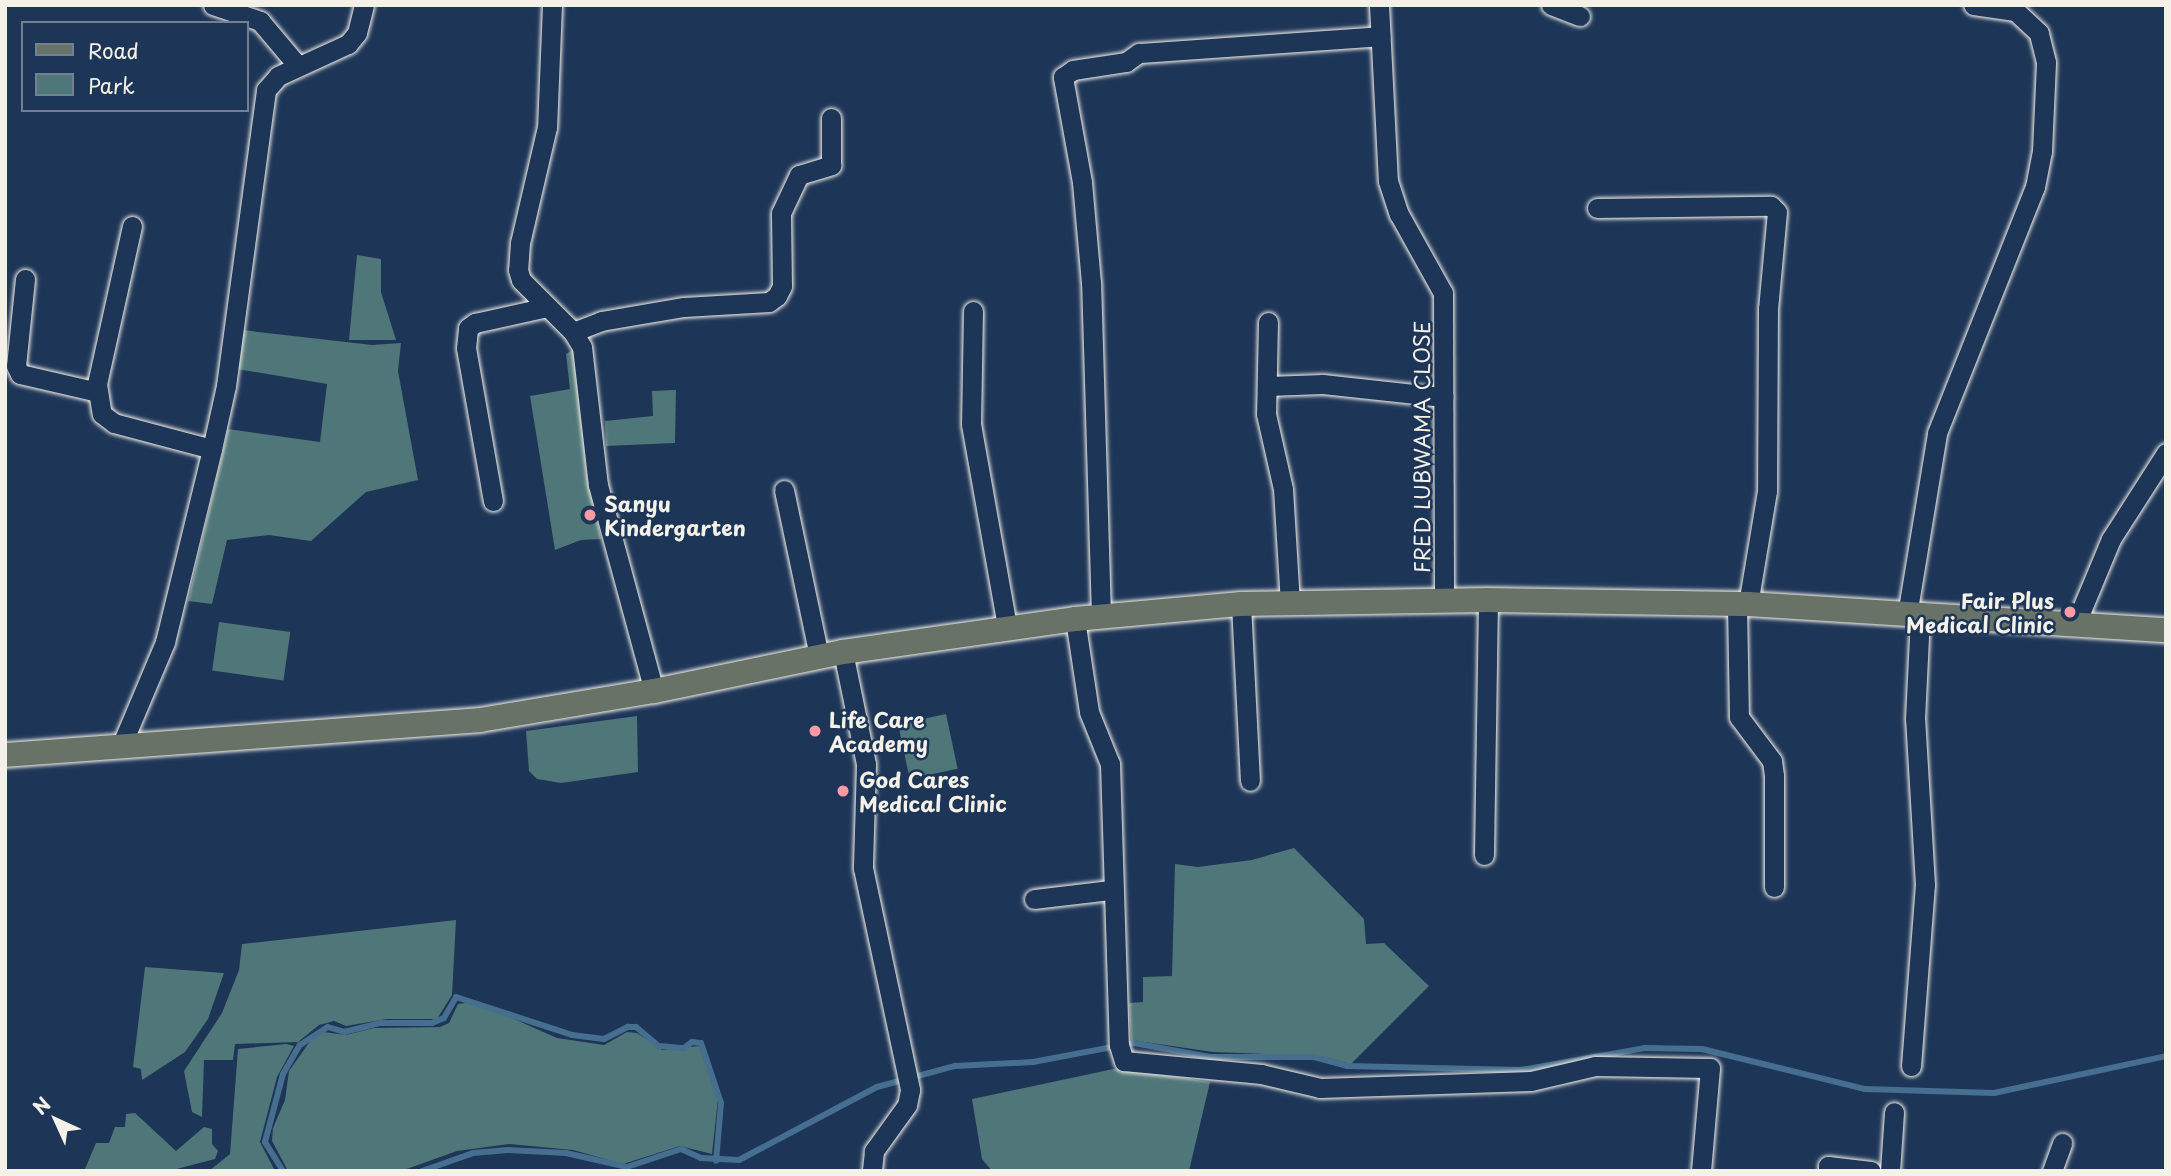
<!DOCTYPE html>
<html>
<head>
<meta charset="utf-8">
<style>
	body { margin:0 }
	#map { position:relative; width:2171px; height:1176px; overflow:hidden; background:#1d3557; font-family:"Playpen Sans",sans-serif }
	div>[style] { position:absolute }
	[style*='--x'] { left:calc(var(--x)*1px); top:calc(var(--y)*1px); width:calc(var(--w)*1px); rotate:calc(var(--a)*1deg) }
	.green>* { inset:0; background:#4f7678; transform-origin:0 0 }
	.stream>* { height:6px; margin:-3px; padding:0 3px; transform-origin:3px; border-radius:3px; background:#466e8e }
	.roads { filter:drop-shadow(0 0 2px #f4f1e8) drop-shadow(0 0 2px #f4f1e8) }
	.minor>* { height:19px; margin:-9.5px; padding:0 9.5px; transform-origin:9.5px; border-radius:9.5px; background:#1d3557 }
	.major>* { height:24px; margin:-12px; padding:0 12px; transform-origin:12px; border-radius:12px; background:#687266 }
	.dots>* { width:19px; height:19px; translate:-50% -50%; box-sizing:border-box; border:4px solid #1d3557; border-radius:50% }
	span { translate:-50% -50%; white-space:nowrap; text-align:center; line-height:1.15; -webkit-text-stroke:5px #1d3557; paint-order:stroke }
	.street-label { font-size:21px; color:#f4f1e8 }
	.poi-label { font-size:21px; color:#f4f1e8; font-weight:700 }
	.left { translate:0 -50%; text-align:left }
	.right { translate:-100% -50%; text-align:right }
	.frame { position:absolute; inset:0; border:7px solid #f4f1e8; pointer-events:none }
	.legend { position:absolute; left:21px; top:21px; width:228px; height:91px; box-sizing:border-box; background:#1d3557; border:2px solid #738091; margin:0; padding:9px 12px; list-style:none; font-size:21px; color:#f4f1e8 }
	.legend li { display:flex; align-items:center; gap:14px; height:35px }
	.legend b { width:35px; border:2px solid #738091 }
	.north { position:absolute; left:21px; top:1085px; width:70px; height:70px; -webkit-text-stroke:5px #1d3557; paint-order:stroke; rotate:315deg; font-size:19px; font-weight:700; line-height:28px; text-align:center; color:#f4f1e8 }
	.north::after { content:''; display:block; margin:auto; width:24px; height:32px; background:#f4f1e8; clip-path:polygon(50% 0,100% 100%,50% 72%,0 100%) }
</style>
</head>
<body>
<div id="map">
	<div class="green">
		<i style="clip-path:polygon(357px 255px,381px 259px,381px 292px,396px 340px,349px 340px)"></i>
		<i style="clip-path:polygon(242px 330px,372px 345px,401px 343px,398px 371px,418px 480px,366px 492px,311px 541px,269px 535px,227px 540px,212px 604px,188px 601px,228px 429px,320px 442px,327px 384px,237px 369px)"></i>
		<i style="clip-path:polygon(578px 347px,586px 470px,601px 539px,581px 540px,555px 550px,530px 396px,570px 389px,566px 354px)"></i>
		<i style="clip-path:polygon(676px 390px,675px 443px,606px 446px,605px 421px,653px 416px,652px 391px)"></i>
		<i style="left:219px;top:622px;width:72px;height:49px;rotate:8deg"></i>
		<i style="left:946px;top:714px;width:56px;height:49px;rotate:78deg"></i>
		<i style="clip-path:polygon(637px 716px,638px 772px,561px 783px,537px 779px,529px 771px,526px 731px)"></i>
		<i style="clip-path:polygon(1294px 848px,1364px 919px,1366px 944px,1384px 943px,1429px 986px,1351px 1064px,1320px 1056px,1213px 1052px,1131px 1040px,1129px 1003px,1143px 1002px,1143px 977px,1172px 976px,1175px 864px,1198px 867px,1252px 860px)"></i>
		<i style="clip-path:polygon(456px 920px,452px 995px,437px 1019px,387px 1019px,346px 1026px,334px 1021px,319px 1025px,298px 1042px,235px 1044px,233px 1060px,204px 1060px,202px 1117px,192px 1112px,184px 1071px,222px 1013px,239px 970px,242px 944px)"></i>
		<i style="clip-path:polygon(145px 967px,224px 973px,208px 1019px,185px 1052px,142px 1080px,141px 1069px,133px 1067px)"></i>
		<i style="clip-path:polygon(465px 1003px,478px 1003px,557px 1038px,604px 1045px,627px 1032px,637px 1033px,662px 1050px,699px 1046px,718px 1099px,712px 1154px,680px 1146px,623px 1164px,573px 1150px,509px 1144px,457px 1151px,401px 1171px,288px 1171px,272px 1141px,273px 1128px,285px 1100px,289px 1071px,313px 1037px,324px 1032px,346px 1035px,374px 1028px,440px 1027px,449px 1023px,458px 1004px)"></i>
		<i style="clip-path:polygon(286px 1044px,294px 1046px,277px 1077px,260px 1142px,275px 1171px,209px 1171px,230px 1154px,238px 1049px)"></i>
		<i style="clip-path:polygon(1118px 1068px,1210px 1082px,1189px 1171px,992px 1171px,982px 1159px,972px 1099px)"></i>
		<i style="clip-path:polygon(135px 1113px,176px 1151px,204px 1127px,212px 1129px,212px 1144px,218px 1151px,215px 1159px,169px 1171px,85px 1169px,96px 1143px,109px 1143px,115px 1127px,125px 1127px,126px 1114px)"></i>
	</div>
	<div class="stream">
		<i style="--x:283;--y:1171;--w:34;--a:-122"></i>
		<i style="--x:265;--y:1142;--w:70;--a:-75.2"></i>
		<i style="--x:283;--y:1074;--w:34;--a:-60"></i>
		<i style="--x:300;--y:1045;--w:33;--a:-33"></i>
		<i style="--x:328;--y:1027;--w:17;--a:17"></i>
		<i style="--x:344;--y:1032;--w:38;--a:-14"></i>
		<i style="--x:381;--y:1023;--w:51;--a:0"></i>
		<i style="--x:432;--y:1023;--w:13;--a:-23"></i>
		<i style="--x:444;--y:1018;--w:24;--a:-60"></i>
		<i style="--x:456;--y:997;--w:122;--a:18.1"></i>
		<i style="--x:572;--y:1035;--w:32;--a:7"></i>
		<i style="--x:604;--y:1039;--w:27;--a:-27"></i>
		<i style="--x:628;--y:1027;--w:8;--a:0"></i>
		<i style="--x:636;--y:1027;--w:30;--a:40"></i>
		<i style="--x:659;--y:1046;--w:25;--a:5"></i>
		<i style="--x:684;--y:1048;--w:10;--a:-37"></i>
		<i style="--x:692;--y:1042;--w:9;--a:6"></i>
		<i style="--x:701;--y:1043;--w:63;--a:71.6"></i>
		<i style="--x:721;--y:1103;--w:58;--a:94.9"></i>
		<i style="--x:422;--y:1171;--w:54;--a:-19.4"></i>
		<i style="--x:473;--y:1153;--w:35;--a:-5"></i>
		<i style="--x:508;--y:1150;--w:58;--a:3"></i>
		<i style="--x:566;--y:1153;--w:63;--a:12.9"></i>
		<i style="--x:627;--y:1167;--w:57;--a:-18.4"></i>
		<i style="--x:681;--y:1149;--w:22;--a:24"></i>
		<i style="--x:701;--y:1158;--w:38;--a:3"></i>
		<i style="--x:739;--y:1160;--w:156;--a:-27.9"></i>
		<i style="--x:877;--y:1087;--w:81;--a:-15.1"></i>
		<i style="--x:955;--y:1066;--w:78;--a:-2.9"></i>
		<i style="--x:1033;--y:1062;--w:103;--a:-10.7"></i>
		<i style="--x:1134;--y:1043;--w:77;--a:10.4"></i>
		<i style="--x:1210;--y:1057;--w:104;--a:0"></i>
		<i style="--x:1314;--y:1057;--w:34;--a:15"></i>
		<i style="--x:1347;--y:1066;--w:174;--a:1.3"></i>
		<i style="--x:1521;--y:1070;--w:125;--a:-10.1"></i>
		<i style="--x:1644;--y:1048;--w:58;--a:1"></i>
		<i style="--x:1702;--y:1049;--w:168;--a:13.8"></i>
		<i style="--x:1865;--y:1089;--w:129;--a:1.8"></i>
		<i style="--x:1994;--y:1093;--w:176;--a:-12.1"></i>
	</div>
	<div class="roads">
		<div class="minor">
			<i style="--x:213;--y:5;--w:50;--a:18.8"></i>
			<i style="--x:260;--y:21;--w:59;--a:49.8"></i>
			<i style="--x:552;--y:5;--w:122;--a:92.3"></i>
			<i style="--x:547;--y:127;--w:119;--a:103.1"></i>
			<i style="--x:520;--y:243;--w:27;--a:94"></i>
			<i style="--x:518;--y:270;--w:10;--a:73"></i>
			<i style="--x:521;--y:280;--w:74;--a:45"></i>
			<i style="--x:573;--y:332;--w:17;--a:59"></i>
			<i style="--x:582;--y:347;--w:139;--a:83.4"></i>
			<i style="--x:598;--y:485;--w:213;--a:74.8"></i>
			<i style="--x:1379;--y:5;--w:176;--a:87.1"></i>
			<i style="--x:1388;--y:181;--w:35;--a:72"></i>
			<i style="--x:1399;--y:214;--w:90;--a:60.9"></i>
			<i style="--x:1443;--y:293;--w:307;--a:89.8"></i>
			<i style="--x:1551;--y:5;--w:31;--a:21"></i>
			<i style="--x:1597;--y:208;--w:174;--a:-0.7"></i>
			<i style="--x:1771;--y:206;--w:8;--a:45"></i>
			<i style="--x:1777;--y:212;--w:97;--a:95.3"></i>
			<i style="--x:1768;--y:309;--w:182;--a:90.3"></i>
			<i style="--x:1767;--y:491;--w:115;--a:99.5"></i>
			<i style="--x:132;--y:226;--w:162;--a:102.5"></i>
			<i style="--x:97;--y:384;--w:30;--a:81"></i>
			<i style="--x:102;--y:414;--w:15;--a:37"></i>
			<i style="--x:114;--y:423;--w:101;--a:14.9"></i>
			<i style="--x:25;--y:279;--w:87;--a:95.9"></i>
			<i style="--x:16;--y:366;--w:9;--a:63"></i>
			<i style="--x:20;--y:374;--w:80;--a:13"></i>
			<i style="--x:973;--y:311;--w:113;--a:91"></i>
			<i style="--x:971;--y:424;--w:206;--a:79.9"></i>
			<i style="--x:1268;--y:322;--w:92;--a:91.2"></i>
			<i style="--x:1266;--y:414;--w:77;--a:77.2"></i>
			<i style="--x:1283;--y:489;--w:113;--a:86.5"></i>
			<i style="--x:573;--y:332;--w:30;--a:-21"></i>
			<i style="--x:601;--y:321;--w:84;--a:-9.6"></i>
			<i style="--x:684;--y:307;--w:85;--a:-3.4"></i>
			<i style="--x:769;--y:302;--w:10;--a:-37"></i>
			<i style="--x:777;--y:296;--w:11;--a:-63"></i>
			<i style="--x:782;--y:286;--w:73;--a:-90.8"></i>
			<i style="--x:781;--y:213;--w:42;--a:-64.7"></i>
			<i style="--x:799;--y:175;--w:34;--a:-17"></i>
			<i style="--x:831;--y:165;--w:47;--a:-90"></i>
			<i style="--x:1268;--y:386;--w:55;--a:-2.1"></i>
			<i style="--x:1323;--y:384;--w:121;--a:6.2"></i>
			<i style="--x:784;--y:490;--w:170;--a:78.1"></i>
			<i style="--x:493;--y:501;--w:155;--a:-100"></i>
			<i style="--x:466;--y:348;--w:20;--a:-84"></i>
			<i style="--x:468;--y:328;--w:9;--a:-36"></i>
			<i style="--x:475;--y:323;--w:74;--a:-12.5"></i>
			<i style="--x:1241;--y:604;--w:177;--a:87.1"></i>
			<i style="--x:1737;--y:604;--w:113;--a:89"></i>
			<i style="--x:1739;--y:717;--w:55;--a:53.1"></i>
			<i style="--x:1772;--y:761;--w:15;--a:82"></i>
			<i style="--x:1774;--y:776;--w:111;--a:90"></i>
			<i style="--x:1907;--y:615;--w:184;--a:-80.6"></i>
			<i style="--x:1937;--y:433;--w:265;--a:-68.3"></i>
			<i style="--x:2035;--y:187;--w:37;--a:-79"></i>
			<i style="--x:2042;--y:151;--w:89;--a:-87.4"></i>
			<i style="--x:2046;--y:62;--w:30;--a:-104"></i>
			<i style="--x:2039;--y:33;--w:33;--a:-137"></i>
			<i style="--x:2015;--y:11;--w:42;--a:-171.9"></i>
			<i style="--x:1101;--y:616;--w:333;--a:-91.7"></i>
			<i style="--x:1091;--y:283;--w:101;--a:-95.1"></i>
			<i style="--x:1082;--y:182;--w:107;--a:-100.3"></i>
			<i style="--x:1063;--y:77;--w:12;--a:-35"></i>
			<i style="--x:1073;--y:70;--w:54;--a:-8.6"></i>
			<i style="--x:1126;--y:62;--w:16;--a:-35"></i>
			<i style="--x:1139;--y:53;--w:242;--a:-4"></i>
			<i style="--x:1075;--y:619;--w:94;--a:81.4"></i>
			<i style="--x:1089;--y:712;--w:56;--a:68"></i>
			<i style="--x:1110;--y:764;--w:281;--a:88.2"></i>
			<i style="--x:1119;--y:1045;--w:17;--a:73"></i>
			<i style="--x:1124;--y:1061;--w:138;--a:5.4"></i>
			<i style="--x:1261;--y:1074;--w:61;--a:13.3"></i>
			<i style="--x:1320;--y:1088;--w:211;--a:-1.9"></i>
			<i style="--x:1531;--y:1081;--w:66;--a:-13.2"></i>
			<i style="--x:1595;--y:1066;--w:115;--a:1"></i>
			<i style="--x:1710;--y:1068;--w:103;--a:95"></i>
			<i style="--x:2076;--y:623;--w:91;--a:-67.4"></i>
			<i style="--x:2111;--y:539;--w:102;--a:-57.4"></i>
			<i style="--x:843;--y:652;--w:114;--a:78.4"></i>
			<i style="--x:866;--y:764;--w:104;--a:91.7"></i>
			<i style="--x:863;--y:868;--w:227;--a:78"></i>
			<i style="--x:910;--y:1090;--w:15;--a:101"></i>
			<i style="--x:907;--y:1105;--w:57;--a:125.7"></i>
			<i style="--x:874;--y:1151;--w:20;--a:96"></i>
			<i style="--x:122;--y:744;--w:111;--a:-67.1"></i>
			<i style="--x:165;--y:642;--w:199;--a:-76.3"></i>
			<i style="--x:212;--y:449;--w:65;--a:-77.5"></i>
			<i style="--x:226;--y:386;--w:299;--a:-82.3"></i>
			<i style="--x:266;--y:90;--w:18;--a:-49"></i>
			<i style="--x:278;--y:76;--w:77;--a:-24.6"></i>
			<i style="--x:348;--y:44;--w:14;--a:-51"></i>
			<i style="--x:357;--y:33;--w:29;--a:-76"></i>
			<i style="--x:1484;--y:855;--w:255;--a:-89.1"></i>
			<i style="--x:1034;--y:899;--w:78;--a:-6.7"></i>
			<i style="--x:1911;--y:1066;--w:182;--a:-85.6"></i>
			<i style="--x:1925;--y:885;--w:166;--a:-93.4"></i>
			<i style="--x:1915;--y:719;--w:104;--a:-87.2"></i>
			<i style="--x:1828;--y:1171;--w:5;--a:-90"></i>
			<i style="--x:1828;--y:1166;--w:43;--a:6.6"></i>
			<i style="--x:1890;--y:1171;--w:59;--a:-86.1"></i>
			<i style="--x:2052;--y:1171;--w:30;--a:-70"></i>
		</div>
		<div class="major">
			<i style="--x:5;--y:755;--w:476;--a:-4.2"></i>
			<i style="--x:480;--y:720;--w:176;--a:-9.5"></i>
			<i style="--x:654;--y:691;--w:193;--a:-11.7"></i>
			<i style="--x:843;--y:652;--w:234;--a:-8.1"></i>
			<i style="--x:1075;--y:619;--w:167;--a:-5.2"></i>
			<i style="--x:1241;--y:604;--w:247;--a:-0.9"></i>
			<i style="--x:1488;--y:600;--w:260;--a:0.9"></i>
			<i style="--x:1748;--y:604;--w:419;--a:3.6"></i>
		</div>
	</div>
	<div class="dots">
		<i style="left:590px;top:515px;background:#ff9aa2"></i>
		<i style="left:2070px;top:612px;background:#ff9aa2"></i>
		<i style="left:815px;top:731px;background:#ff9aa2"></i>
		<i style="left:843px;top:791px;background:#ff9aa2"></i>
	</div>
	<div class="street-label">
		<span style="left:1421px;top:447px;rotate:-90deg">FRED LUBWAMA CLOSE</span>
	</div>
	<div class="poi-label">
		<span class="left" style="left:604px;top:515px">Sanyu<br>Kindergarten</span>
		<span class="right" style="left:2054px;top:612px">Fair Plus<br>Medical Clinic</span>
		<span class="left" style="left:829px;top:731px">Life Care<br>Academy</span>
		<span class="left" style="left:859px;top:791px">God Cares<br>Medical Clinic</span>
	</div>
	<div class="frame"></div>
	<ul class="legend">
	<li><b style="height:9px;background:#687266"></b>Road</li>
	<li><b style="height:19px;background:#4f7678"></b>Park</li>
	</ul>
	<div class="north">N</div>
</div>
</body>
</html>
